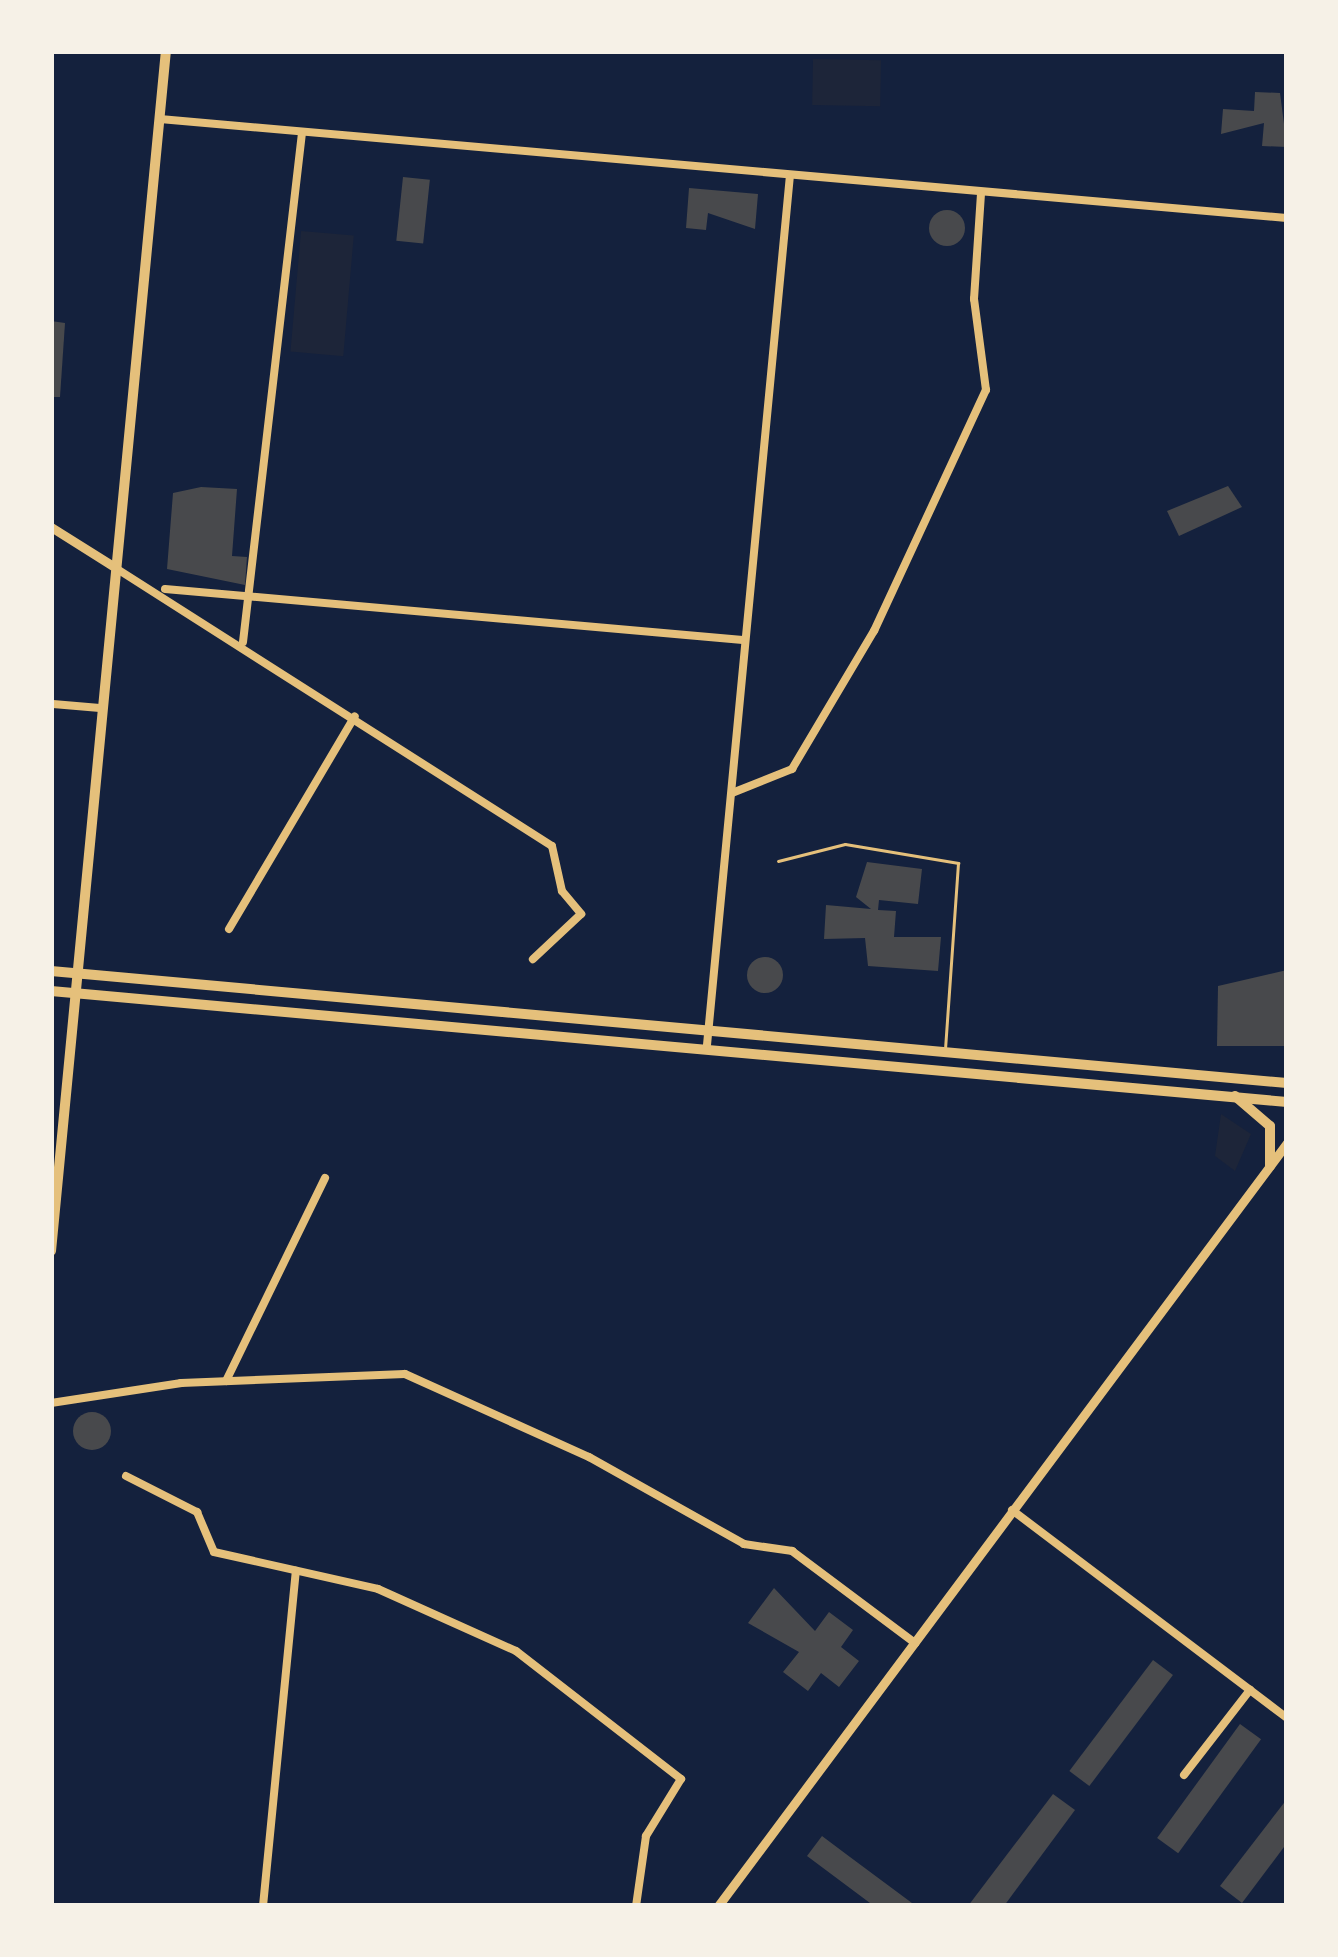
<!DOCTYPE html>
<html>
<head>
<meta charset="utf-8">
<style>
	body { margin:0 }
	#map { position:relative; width:1338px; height:1957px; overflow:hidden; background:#14213d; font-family:"DejaVu Sans",sans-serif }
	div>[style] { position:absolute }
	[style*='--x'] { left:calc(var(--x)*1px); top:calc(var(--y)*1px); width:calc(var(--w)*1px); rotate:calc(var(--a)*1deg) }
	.green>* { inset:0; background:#1d2539; transform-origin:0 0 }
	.building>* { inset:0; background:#48494c; transform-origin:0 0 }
	.round { border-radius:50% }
	.service>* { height:3px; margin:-1.5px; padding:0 1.5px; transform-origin:1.5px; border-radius:1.5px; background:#e5c07b }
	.minor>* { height:8px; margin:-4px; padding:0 4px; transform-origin:4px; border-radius:4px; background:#e5c07b }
	.tertiary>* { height:9px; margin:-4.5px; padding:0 4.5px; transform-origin:4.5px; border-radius:4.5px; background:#e5c07b }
	.secondary>* { height:10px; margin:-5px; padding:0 5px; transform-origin:5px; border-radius:5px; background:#e5c07b }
	.primary>* { height:10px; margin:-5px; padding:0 5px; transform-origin:5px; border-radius:5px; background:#e5c07b }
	span { translate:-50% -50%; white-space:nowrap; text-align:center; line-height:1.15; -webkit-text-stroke:12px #f6f1e7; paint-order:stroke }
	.frame { position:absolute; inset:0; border:54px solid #f6f1e7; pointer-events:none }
</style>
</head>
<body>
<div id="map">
	<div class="green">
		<i style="left:813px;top:59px;width:68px;height:46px;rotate:1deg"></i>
		<i style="left:301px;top:231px;width:53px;height:121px;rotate:5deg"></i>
		<i style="clip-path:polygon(1221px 1114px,1251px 1134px,1235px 1171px,1215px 1156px)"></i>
	</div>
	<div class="building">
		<i style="clip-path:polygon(1255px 92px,1280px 93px,1287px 147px,1262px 146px,1264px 123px,1221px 134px,1223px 109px,1254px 111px)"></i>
		<i style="left:403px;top:177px;width:27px;height:64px;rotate:6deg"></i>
		<i style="clip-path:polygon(689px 188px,758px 194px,755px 229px,708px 213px,706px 230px,686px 228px)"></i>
		<i class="round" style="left:929px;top:210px;width:36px;height:36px"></i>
		<i style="clip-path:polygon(51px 321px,65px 323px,60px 397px,51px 397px)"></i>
		<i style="clip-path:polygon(1228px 486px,1242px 507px,1179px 536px,1167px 511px)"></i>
		<i style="clip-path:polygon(201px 487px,237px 489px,232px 556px,247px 557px,245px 585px,167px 569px,173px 493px)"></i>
		<i style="clip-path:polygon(867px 862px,922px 869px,918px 904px,879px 900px,878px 910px,896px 911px,894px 937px,941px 937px,938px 971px,868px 966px,865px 938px,824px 939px,826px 905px,871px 909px,856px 897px)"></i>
		<i class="round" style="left:747px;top:957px;width:36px;height:36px"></i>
		<i style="clip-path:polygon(1287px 970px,1287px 1046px,1217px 1046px,1218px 986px)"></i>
		<i class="round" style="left:73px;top:1412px;width:38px;height:38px"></i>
		<i style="clip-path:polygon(774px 1588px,815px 1631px,829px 1612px,853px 1630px,841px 1647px,859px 1661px,839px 1687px,821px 1673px,808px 1691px,783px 1672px,799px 1652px,748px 1623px)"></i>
		<i style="left:1153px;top:1660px;width:25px;height:139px;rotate:37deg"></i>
		<i style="left:1240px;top:1724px;width:26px;height:141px;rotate:36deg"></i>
		<i style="clip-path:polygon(1053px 1794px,1075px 1810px,1004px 1906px,968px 1906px)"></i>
		<i style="clip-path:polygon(1287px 1799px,1287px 1843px,1242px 1903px,1220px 1886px)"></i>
		<i style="clip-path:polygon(822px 1836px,850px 1857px,916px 1906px,874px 1906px,807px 1856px)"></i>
	</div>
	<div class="service">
		<i style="--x:778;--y:861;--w:69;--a:-14.2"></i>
		<i style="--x:845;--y:844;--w:115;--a:9.5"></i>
		<i style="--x:958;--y:863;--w:184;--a:94"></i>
	</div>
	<div class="minor">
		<i style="--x:160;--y:119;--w:1131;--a:5.02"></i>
		<i style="--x:114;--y:567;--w:519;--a:32.5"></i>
		<i style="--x:552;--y:846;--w:46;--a:77.5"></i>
		<i style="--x:562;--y:891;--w:30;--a:50"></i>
		<i style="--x:581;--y:914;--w:66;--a:136.8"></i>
		<i style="--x:165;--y:589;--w:580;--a:5.04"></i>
		<i style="--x:243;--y:642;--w:512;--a:-83.39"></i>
		<i style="--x:53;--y:704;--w:47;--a:4.9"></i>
		<i style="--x:732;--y:793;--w:65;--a:-21.8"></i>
		<i style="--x:792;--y:769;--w:161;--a:-59.3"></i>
		<i style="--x:874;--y:631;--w:266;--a:-65.1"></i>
		<i style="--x:986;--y:390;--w:92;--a:-97.5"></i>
		<i style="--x:974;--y:299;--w:106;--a:-86.2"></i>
		<i style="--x:229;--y:929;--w:247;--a:-59.4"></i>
		<i style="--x:707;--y:1045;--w:874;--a:-84.55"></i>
		<i style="--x:226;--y:1381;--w:226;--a:-64"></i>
		<i style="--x:51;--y:1403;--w:132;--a:-8.7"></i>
		<i style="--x:181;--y:1383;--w:224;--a:-2.3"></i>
		<i style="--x:405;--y:1374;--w:202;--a:24.3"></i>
		<i style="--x:589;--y:1457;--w:178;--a:29.3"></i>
		<i style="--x:744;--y:1544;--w:49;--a:8.3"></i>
		<i style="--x:792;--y:1551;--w:154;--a:36.8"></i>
		<i style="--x:126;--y:1476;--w:80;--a:26.9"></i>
		<i style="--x:197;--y:1512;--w:43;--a:67"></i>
		<i style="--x:214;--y:1552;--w:168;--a:12.7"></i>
		<i style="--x:378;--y:1589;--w:151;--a:24.2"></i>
		<i style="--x:516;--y:1651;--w:209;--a:37.8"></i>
		<i style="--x:681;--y:1779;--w:67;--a:121.6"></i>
		<i style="--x:646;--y:1836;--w:71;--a:98.1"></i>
		<i style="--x:1012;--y:1510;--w:345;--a:37.1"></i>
		<i style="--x:1184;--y:1775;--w:108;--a:-52.2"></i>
		<i style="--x:263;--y:1906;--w:337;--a:-84.4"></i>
	</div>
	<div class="tertiary">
		<i style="--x:51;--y:527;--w:73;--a:32.2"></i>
		<i style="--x:718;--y:1906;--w:952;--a:-53.29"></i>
	</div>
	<div class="secondary">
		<i style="--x:51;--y:971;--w:1241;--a:5.18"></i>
		<i style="--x:51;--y:991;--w:1241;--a:5.13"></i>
		<i style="--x:1235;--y:1096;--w:46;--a:40.6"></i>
		<i style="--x:1270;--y:1126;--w:40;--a:90"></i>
	</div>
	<div class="primary">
		<i style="--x:51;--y:1251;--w:1205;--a:-84.53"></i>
	</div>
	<div class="frame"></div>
</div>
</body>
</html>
